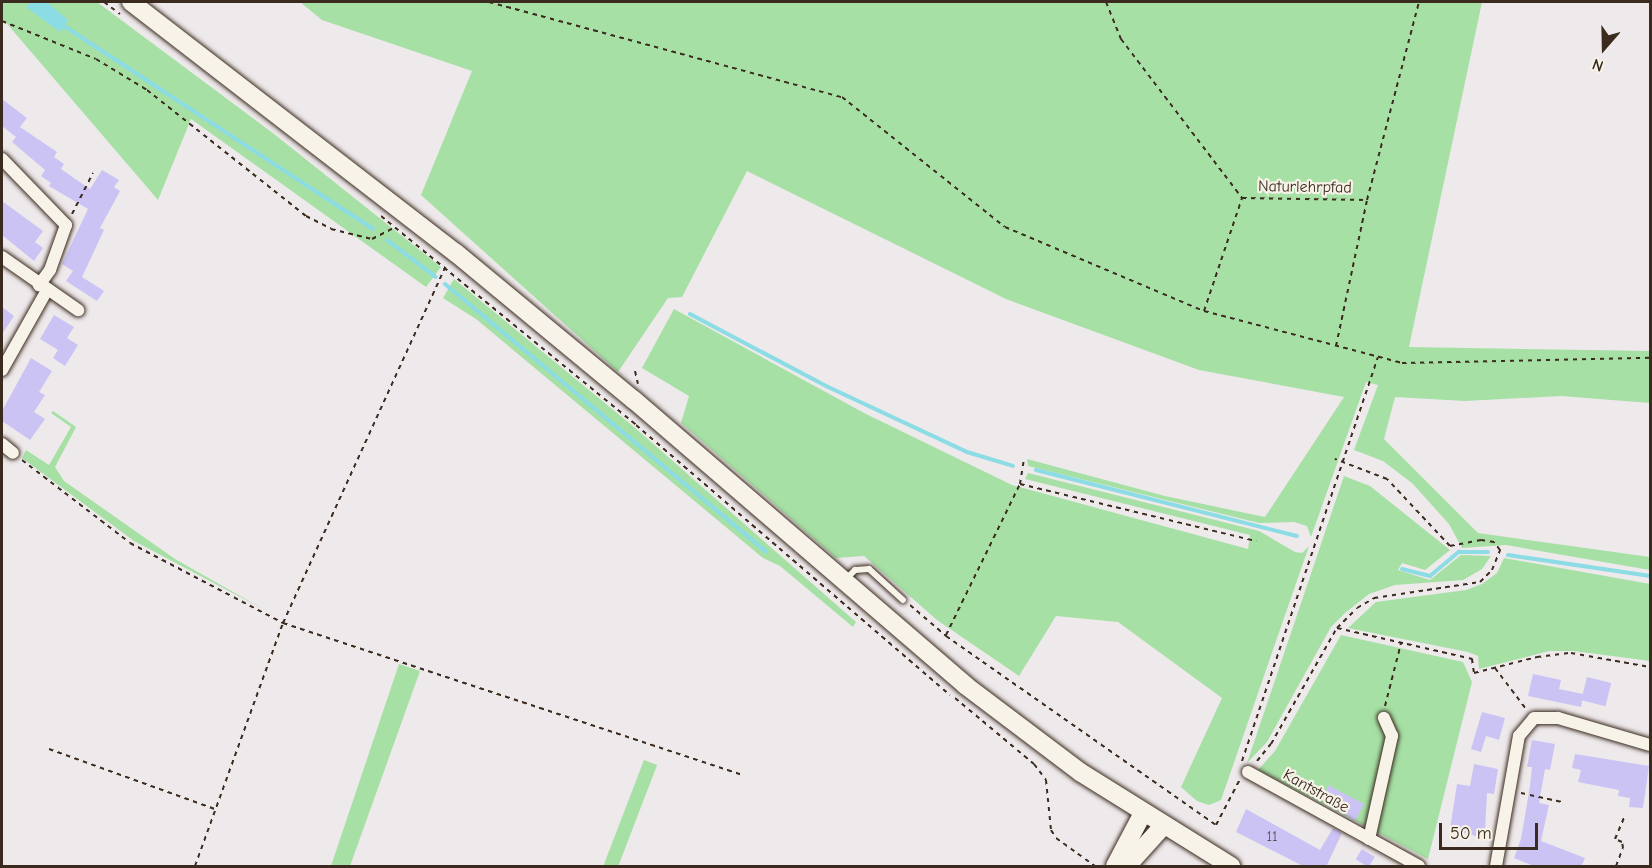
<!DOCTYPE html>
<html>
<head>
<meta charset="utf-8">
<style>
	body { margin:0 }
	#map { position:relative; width:1652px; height:868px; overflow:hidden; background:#eee9eb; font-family:"Comic Neue",sans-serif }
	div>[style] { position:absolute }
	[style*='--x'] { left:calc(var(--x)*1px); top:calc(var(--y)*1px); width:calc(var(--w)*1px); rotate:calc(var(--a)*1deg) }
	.green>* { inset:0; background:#a6e0a5; transform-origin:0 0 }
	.water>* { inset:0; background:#8bdce4 }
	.stream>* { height:4px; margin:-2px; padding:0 2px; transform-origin:2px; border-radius:2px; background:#8bdce4 }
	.building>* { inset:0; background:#ccc3f5; transform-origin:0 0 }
	.path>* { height:2px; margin-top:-1px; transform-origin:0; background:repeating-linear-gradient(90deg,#3b2a1e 0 4.5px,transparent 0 9px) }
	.roads { filter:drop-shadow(0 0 2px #3b2a1e) drop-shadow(0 0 2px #3b2a1e) }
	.service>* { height:6px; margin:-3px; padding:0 3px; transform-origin:3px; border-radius:3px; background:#f7f3e8 }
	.minor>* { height:12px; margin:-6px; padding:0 6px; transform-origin:6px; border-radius:6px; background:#f7f3e8 }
	.secondary>* { height:18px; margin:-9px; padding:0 9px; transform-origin:9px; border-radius:9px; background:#f7f3e8 }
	span { translate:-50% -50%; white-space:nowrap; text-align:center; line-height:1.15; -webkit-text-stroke:4.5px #f7f3e8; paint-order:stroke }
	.number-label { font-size:14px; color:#5f5054 }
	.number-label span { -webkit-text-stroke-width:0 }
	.street-label { font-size:16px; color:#3b2a1e }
	.frame { position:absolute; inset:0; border:3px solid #3b2a1e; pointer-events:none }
	.north { position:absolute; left:1574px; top:18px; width:60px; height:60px; -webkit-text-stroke:4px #f7f3e8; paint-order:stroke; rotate:200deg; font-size:16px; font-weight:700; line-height:24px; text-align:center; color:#3b2a1e }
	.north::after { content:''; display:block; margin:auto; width:21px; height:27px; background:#3b2a1e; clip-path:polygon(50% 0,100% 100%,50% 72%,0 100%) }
	.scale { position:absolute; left:1439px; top:823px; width:99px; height:27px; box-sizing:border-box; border:3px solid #3b2a1e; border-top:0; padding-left:8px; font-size:18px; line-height:21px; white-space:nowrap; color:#3b2a1e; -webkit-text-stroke:4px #f7f3e8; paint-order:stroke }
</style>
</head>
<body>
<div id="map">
	<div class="green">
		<i style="clip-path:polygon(2px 2px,97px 2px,274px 134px,441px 267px,426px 287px,191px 119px,158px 200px,2px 18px)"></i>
		<i style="clip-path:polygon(300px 2px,1482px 2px,1409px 347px,1650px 351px,1650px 403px,1561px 396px,1465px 401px,1395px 397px,1384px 439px,1478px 533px,1650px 557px,1650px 570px,1506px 545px,1462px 548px,1449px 524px,1412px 483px,1383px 461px,1354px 450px,1378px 385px,1366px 382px,1311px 537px,1307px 526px,1294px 522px,1259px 523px,1028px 466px,1027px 459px,1165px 496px,1265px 517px,1344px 397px,1199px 370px,1006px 299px,747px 171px,682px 297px,668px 298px,618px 372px,421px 195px,472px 71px,322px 20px)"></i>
		<i style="clip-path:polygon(454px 279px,634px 427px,856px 622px,853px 627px,780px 566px,763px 558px,476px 319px,443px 298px)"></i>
		<i style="clip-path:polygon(674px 309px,864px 413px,1012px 485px,1248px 549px,1250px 535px,1025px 479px,1028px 473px,1259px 531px,1295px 552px,1302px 553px,1309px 546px,1221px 800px,1209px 805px,1197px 801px,1181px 787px,1222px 698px,1118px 622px,1056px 616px,1019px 676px,937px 620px,864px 556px,836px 558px,681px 423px,689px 396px,642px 368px)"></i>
		<i style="clip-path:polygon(53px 411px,76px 427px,55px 467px,64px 481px,175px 559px,265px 610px,134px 541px,22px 458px,26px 450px,49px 465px,71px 427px,51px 413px)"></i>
		<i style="clip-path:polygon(1344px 476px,1370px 486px,1450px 550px,1425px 570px,1402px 563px,1398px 570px,1430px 580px,1461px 555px,1491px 556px,1482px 569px,1463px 580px,1395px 585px,1369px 594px,1345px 613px,1331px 627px,1267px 742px,1247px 763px)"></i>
		<i style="clip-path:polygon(1504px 558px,1650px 584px,1650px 661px,1574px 651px,1549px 651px,1479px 669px,1478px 656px,1468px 652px,1348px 628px,1376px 602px,1466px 590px,1482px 584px,1497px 573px)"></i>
		<i style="clip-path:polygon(1341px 635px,1463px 662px,1472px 682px,1428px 859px,1258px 770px,1275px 751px)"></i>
		<i style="clip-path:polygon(399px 664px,420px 671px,350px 866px,331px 866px)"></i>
		<i style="left:644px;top:760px;width:14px;height:114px;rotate:21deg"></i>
	</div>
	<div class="water">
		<i style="clip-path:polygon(31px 2px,47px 2px,68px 20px,60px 32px,26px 7px)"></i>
	</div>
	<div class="stream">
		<i style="--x:61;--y:24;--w:373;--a:33.3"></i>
		<i style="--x:387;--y:240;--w:61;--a:37.1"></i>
		<i style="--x:445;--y:284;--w:418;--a:39.8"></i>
		<i style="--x:690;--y:314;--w:154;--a:27.9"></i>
		<i style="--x:826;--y:386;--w:156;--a:25.1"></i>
		<i style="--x:967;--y:452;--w:48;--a:16.9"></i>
		<i style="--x:1036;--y:470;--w:269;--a:14.2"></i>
		<i style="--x:1508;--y:555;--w:144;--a:8.4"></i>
		<i style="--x:1402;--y:569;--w:29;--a:14"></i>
		<i style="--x:1430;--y:576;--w:38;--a:-40"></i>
		<i style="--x:1459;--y:552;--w:29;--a:0"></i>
	</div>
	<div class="building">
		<i style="clip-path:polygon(2px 99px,27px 118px,20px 127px,57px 152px,54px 157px,64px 164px,61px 169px,71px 176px,90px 189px,102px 170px,119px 180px,114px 187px,120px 191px,100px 228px,104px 230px,82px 277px,104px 291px,97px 301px,66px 281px,73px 271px,62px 264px,88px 209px,49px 186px,51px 183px,41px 176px,45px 170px,12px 142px,16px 137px,2px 126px)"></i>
		<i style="clip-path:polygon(2px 201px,43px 231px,35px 242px,43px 248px,34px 261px,2px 235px)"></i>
		<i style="clip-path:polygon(2px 307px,14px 316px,2px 334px)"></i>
		<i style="clip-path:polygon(54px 315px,74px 327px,67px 338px,78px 345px,65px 366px,53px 358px,58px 350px,40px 339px)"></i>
		<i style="clip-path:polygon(31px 358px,52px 371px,39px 392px,45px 395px,34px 412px,45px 419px,30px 440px,2px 421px,2px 411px)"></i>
		<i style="clip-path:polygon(1533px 674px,1561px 680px,1559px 689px,1583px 694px,1581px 707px,1528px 696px)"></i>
		<i style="left:1587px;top:677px;width:25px;height:24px;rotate:14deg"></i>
		<i style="clip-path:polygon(1482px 712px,1505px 718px,1499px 740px,1486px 736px,1481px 752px,1471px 749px)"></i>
		<i style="clip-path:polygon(1532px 740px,1555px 744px,1550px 770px,1545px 769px,1539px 803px,1549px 805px,1541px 841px,1585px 858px,1581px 867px,1536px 867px,1514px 858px,1521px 839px,1530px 786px,1532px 767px,1527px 767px)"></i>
		<i style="clip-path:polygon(1575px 754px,1649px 766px,1643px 808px,1629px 807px,1630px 798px,1618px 796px,1619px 790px,1578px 782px,1581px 770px,1572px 768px)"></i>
		<i style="clip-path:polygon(1474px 764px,1498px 769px,1494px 794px,1487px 793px,1485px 830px,1480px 830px,1479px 837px,1450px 829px,1457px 784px,1470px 786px)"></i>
		<i style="clip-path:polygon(1328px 785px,1364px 804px,1355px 821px,1323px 799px)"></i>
		<i style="clip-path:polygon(1246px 809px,1320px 850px,1333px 828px,1342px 833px,1326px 867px,1305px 867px,1236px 832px)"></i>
		<i style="left:1362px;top:849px;width:15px;height:12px;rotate:32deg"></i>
	</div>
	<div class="path">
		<i style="--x:104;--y:2;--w:20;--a:37"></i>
		<i style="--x:489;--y:2;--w:366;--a:15.1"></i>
		<i style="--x:842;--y:97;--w:208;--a:38.6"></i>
		<i style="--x:1005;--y:227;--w:216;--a:22.9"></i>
		<i style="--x:1204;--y:311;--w:205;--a:14.7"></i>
		<i style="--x:1402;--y:363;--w:248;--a:-1.2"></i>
		<i style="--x:1106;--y:2;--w:40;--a:68"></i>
		<i style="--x:1121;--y:39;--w:200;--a:52.7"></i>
		<i style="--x:1242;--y:198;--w:125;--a:0.9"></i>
		<i style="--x:1367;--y:200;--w:205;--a:-75.3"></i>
		<i style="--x:2;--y:21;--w:101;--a:22"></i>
		<i style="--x:96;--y:59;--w:60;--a:31.3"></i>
		<i style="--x:147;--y:90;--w:203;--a:38.4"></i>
		<i style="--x:306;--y:216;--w:28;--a:27"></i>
		<i style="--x:331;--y:229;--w:42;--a:13.7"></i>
		<i style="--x:372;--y:239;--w:25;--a:-27"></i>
		<i style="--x:72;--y:214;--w:46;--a:-62.9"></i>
		<i style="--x:381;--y:216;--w:330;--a:39.3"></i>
		<i style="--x:636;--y:425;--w:414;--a:40.7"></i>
		<i style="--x:1204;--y:311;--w:119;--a:-71.4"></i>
		<i style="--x:1336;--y:346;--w:149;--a:-78"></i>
		<i style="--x:635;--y:371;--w:13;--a:77"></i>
		<i style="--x:22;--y:460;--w:136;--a:37.5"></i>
		<i style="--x:130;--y:543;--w:173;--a:27.6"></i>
		<i style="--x:283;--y:623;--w:484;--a:18.3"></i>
		<i style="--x:1020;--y:484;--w:26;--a:-81"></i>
		<i style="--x:910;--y:605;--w:48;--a:40.7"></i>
		<i style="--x:946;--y:636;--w:330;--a:35"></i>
		<i style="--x:1216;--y:825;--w:50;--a:-62.4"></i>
		<i style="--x:1337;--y:628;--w:139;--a:12.9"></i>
		<i style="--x:1472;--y:659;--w:14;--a:82"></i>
		<i style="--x:1474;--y:673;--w:65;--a:-14.3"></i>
		<i style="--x:1537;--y:657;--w:34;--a:-7"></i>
		<i style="--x:1571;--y:653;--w:80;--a:10"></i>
		<i style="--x:946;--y:635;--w:168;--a:-63.9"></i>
		<i style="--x:1020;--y:484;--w:243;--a:13.6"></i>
		<i style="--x:1495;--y:668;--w:51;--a:52.9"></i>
		<i style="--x:955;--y:698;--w:103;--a:39.9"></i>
		<i style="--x:1034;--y:764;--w:20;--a:53"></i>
		<i style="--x:1046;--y:780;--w:50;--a:84.3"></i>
		<i style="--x:1051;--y:830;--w:9;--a:58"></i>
		<i style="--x:1056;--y:838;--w:48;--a:35.7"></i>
		<i style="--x:1385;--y:706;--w:65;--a:-75.7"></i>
		<i style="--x:49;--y:749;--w:177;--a:19.9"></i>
		<i style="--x:1242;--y:761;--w:426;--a:-71.4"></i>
		<i style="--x:1257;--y:761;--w:22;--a:-51"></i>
		<i style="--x:1271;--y:744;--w:133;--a:-60.4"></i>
		<i style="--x:1337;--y:628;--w:28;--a:-45"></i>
		<i style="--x:1357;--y:608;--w:20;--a:-30"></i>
		<i style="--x:1374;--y:598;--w:107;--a:-8.6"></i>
		<i style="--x:1480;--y:582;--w:17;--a:-45"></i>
		<i style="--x:1492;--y:570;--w:22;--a:-68"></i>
		<i style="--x:1500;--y:550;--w:10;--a:-127"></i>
		<i style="--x:1494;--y:542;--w:13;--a:-171"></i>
		<i style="--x:1481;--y:540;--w:32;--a:169"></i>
		<i style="--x:1450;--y:546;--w:92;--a:-133.2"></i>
		<i style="--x:1387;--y:479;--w:56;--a:-159"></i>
		<i style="--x:1521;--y:793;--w:42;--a:12.4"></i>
		<i style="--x:195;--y:866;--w:258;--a:-70.1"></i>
		<i style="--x:283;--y:623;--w:392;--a:-65.5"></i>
		<i style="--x:1155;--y:866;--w:29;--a:0"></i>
		<i style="--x:1616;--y:866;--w:19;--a:-69"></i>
		<i style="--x:1623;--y:848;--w:6;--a:-99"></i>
		<i style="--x:1622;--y:842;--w:8;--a:-157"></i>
		<i style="--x:1615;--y:839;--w:25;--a:-67"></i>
	</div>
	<div class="roads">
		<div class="service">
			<i style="--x:846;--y:579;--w:13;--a:-45"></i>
			<i style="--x:855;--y:570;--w:14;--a:-4"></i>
			<i style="--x:869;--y:569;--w:46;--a:42.4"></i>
		</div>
		<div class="minor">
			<i style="--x:2;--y:159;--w:92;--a:45.9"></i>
			<i style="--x:66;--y:225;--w:48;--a:109.6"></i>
			<i style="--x:50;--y:270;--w:19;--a:126"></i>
			<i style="--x:2;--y:257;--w:93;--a:34.9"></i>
			<i style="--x:2;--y:370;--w:92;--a:-60.6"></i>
			<i style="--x:2;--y:444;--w:14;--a:39"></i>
			<i style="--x:1248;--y:772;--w:195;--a:28.8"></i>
			<i style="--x:1369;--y:839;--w:106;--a:-77.4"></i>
			<i style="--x:1392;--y:736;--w:20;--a:-114"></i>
			<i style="--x:1496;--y:866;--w:132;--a:-80"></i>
			<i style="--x:1519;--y:736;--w:23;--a:-50"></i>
			<i style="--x:1534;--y:718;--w:24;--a:0"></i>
			<i style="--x:1558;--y:718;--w:96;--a:16.4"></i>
		</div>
		<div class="secondary">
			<i style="--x:131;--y:2;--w:411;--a:37.7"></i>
			<i style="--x:456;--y:253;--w:231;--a:39.6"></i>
			<i style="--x:634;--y:400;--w:437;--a:40.7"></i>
			<i style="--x:965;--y:685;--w:144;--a:37.1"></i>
			<i style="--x:1080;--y:772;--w:178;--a:31.9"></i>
			<i style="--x:1115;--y:866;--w:60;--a:-62.2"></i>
			<i style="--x:1127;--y:866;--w:54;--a:-48"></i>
		</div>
	</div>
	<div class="number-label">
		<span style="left:1272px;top:837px">11</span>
	</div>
	<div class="street-label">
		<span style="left:1305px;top:187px;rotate:1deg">Naturlehrpfad</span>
		<span style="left:1316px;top:791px;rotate:29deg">Kantstraße</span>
	</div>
	<div class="frame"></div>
	<div class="north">N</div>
	<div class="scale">50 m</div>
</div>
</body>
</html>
